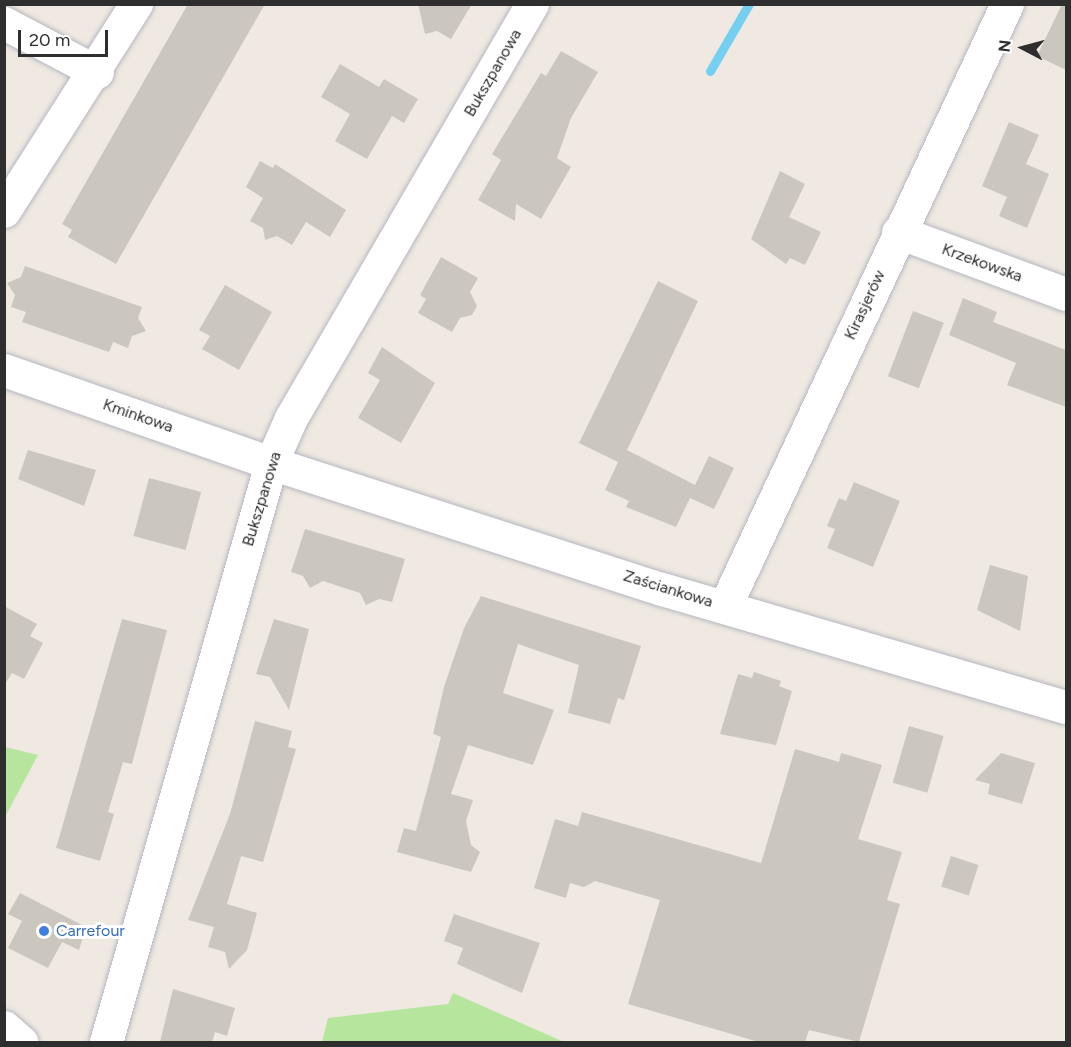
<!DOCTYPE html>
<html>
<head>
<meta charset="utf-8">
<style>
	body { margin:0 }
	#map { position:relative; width:1071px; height:1047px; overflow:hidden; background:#efe9e1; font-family:Figtree,sans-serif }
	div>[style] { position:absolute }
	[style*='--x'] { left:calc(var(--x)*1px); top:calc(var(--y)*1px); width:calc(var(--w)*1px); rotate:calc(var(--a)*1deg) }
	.green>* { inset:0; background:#b6e59e }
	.stream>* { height:9px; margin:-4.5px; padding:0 4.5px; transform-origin:4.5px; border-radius:4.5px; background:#75cff0 }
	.building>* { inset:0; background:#cbc7bf; transform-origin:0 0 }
	.roads { filter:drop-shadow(0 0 2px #b4b7c1) drop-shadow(0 0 2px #b4b7c1) }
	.street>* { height:33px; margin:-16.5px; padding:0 16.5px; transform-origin:16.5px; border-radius:16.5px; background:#fff }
	.dots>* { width:16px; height:16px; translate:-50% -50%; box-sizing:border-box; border:3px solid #fff; border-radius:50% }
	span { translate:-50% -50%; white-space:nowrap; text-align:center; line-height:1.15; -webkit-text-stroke:6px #fff; paint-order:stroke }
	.street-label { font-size:16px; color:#2e2e2e }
	.shop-label { font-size:16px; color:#366cbe }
	.left { translate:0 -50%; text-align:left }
	.frame { position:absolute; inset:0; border:6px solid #2e2e2e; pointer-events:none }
	.north { position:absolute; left:993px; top:18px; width:60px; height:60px; -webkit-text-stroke:4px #fff; paint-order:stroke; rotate:276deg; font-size:16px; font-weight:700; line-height:24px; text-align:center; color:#2e2e2e }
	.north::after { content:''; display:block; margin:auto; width:21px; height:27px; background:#2e2e2e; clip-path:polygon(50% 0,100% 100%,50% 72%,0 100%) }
	.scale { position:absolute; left:18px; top:30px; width:90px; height:27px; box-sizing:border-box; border:3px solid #2e2e2e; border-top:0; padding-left:8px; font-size:18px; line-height:21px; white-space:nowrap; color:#2e2e2e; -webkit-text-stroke:4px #fff; paint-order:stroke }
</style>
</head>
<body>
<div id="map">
	<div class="green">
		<i style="clip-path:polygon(5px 747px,38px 755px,5px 817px,4px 747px)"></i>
		<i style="clip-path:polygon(453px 993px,564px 1042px,322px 1042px,328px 1018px,448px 1004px)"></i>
	</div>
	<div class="stream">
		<i style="--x:710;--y:71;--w:78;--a:-59.8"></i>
	</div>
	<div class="building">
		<i style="clip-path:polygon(188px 4px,265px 4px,116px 264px,68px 237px,72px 230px,62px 224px)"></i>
		<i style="clip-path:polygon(418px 4px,472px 4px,451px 39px,437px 31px,425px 34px)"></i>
		<i style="clip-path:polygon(1062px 4px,1066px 4px,1066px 70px,1037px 56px)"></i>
		<i style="clip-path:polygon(561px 51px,598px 72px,571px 118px,557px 158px,571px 167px,541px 219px,516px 204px,515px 221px,478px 200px,501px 160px,492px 154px,541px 73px,546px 76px)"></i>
		<i style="clip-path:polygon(340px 64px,379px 87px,384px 79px,418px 99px,404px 123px,392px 116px,367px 159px,335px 141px,350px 114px,321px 97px)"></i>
		<i style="clip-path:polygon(1009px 122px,1039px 135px,1026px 164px,1049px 174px,1027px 228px,999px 216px,1007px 197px,982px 186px)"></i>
		<i style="clip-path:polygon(260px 161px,273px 168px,275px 164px,346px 210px,330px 237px,306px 222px,292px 245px,277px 236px,265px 240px,263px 228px,250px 221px,263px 198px,246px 187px)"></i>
		<i style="clip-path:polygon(780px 171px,805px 184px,789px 217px,821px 232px,805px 265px,790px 258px,786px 264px,751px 239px)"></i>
		<i style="clip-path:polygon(441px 257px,478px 278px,470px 292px,477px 306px,472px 315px,460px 318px,452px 332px,418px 313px,426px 299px,420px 295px)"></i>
		<i style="clip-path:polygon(25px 266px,142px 307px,138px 318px,146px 331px,132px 336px,128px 348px,113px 342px,109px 352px,22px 322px,26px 312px,11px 307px,15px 295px,7px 283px,21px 277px)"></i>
		<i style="clip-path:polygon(658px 281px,698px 301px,627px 450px,695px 485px,709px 456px,734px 468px,714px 509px,690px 498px,676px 527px,626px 507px,629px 501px,605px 490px,618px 462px,579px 443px)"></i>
		<i style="clip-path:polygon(225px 285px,272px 312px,239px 370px,202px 349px,210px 336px,199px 330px)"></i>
		<i style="clip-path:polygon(963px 298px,997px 312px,993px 322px,1066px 350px,1066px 407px,1007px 385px,1016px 363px,949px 335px)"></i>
		<i style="left:913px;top:311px;width:33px;height:70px;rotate:21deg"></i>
		<i style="clip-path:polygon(382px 347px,435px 383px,401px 443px,358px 418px,380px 380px,368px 373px)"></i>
		<i style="clip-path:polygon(28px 450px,96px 470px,84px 506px,18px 479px)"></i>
		<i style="left:149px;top:478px;width:54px;height:60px;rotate:15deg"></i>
		<i style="clip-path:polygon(854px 482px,900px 501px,873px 567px,827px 548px,835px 529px,827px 526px,839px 498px,846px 501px)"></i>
		<i style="clip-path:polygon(305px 529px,405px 559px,392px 602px,379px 599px,366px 605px,360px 593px,323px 581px,310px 588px,303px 576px,291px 572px)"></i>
		<i style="clip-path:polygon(990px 565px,1028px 576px,1020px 631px,977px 610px)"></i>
		<i style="clip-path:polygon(481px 596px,641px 646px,624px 700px,618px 698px,610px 724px,568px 713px,579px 665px,518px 644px,503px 693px,554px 710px,533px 765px,468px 745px,451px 794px,473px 800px,466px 821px,471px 845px,480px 852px,471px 872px,397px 852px,404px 828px,416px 831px,441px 737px,433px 734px,444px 687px,464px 628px)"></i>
		<i style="clip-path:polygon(4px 606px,37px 624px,30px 636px,43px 643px,24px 679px,12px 673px,4px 686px)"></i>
		<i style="clip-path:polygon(122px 619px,167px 630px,132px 764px,123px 762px,108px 812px,114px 814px,100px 861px,56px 848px)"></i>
		<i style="clip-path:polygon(274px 619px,309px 629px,289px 710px,270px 677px,256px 674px)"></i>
		<i style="clip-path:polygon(754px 672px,781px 681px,779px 686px,792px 691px,776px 745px,720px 734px,738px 674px,752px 678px)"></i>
		<i style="clip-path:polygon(255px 721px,292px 731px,288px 747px,296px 749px,263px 862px,241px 856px,227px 904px,257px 913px,247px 950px,229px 969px,225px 952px,208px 947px,214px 927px,188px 920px,230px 814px)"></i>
		<i style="left:909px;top:726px;width:36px;height:59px;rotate:16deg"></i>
		<i style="clip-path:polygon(795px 749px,839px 762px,841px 753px,882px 765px,858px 839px,902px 852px,887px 900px,900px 904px,859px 1042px,809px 1030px,805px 1042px,759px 1042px,628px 1004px,660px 900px,595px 881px,584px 887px,570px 883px,566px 898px,534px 888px,555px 819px,578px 826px,582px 812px,761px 863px)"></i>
		<i style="clip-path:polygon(1001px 753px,1035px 763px,1022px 804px,988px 794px,990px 784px,975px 780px)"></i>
		<i style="left:951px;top:856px;width:29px;height:32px;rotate:18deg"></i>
		<i style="clip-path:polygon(20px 893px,86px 927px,79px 950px,62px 942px,48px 968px,8px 948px,22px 921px,8px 914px)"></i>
		<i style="clip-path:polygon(454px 914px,540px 943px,522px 993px,457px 964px,463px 948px,444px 941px)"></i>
		<i style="clip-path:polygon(173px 989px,235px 1008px,227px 1036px,215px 1032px,212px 1042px,160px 1042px)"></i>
	</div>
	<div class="roads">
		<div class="street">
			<i style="--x:4;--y:23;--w:105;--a:27.8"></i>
			<i style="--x:4;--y:211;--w:246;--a:-57.5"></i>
			<i style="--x:898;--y:232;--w:179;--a:20.3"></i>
			<i style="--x:4;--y:370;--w:283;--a:19.2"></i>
			<i style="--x:271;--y:463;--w:411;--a:17.9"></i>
			<i style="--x:662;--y:589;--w:421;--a:16.3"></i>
			<i style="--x:725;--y:606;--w:665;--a:-64.9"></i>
			<i style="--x:4;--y:1027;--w:23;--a:41"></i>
			<i style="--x:106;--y:1042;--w:602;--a:-74.09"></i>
			<i style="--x:271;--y:463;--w:49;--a:-66"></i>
			<i style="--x:291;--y:418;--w:479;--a:-59.8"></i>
		</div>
	</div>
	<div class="dots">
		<i style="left:44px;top:931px;background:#3f7fe0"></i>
	</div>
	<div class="street-label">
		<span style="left:493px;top:73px;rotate:-60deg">Bukszpanowa</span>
		<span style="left:982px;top:263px;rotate:20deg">Krzekowska</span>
		<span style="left:865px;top:305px;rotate:-65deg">Kirasjerów</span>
		<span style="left:138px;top:416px;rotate:19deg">Kminkowa</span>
		<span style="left:262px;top:499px;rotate:-73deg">Bukszpanowa</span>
		<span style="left:668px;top:589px;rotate:17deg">Zaściankowa</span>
	</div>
	<div class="shop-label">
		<span class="left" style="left:56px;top:931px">Carrefour</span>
	</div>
	<div class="frame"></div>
	<div class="north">N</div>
	<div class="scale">20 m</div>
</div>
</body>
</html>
